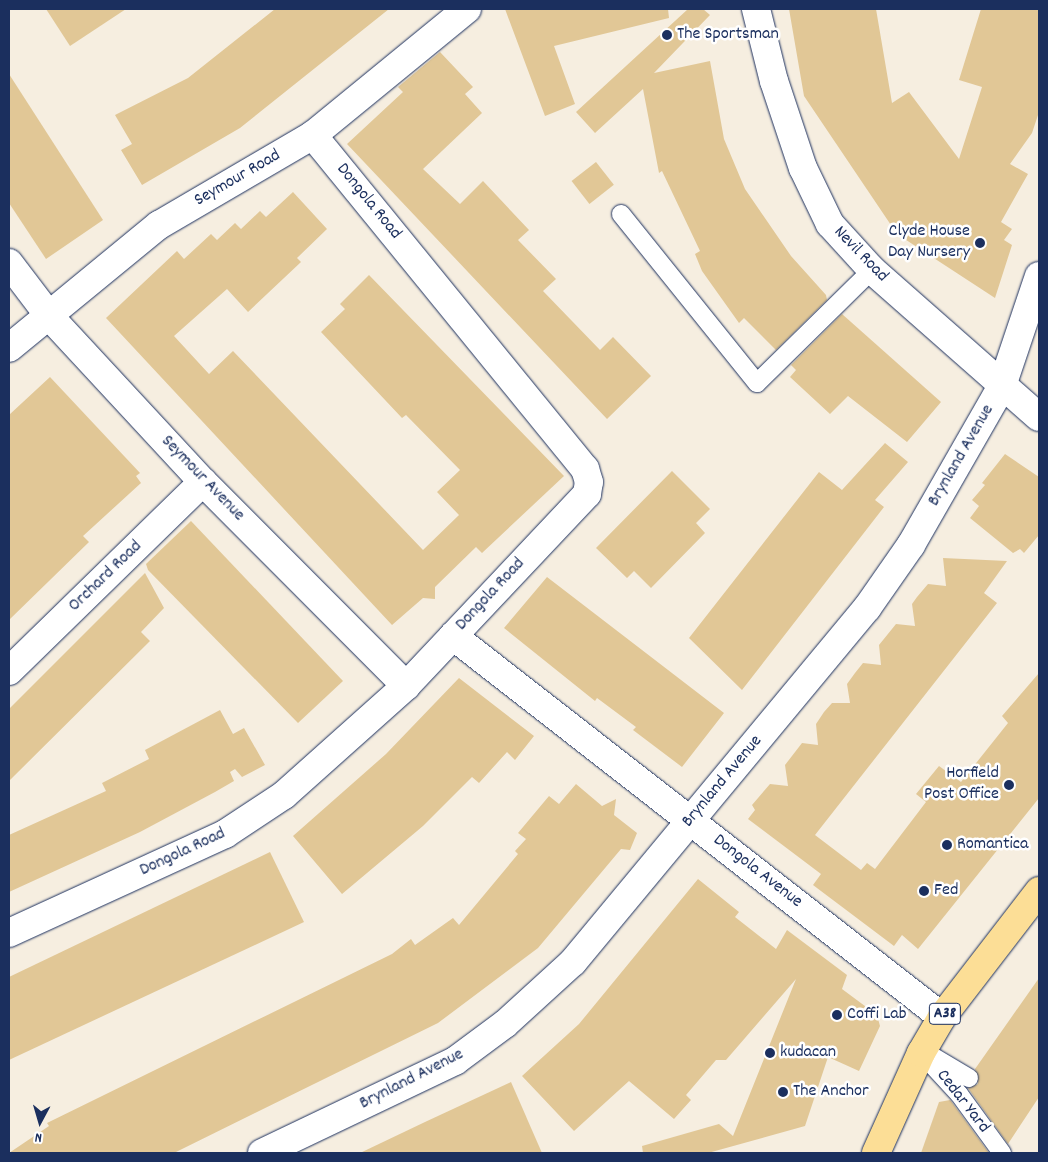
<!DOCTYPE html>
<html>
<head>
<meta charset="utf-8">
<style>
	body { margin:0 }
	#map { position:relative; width:1048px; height:1162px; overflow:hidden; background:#f6eee0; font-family:Dekko,sans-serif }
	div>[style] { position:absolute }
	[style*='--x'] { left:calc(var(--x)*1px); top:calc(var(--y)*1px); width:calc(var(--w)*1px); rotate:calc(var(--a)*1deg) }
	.building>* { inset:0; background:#e1c796; transform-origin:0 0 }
	.roads { filter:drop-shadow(0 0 1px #1b2f5e) drop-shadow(0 0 1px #1b2f5e) }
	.service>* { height:18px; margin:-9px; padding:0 9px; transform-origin:9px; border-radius:9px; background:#fff }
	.minor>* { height:28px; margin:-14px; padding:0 14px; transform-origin:14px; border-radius:14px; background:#fff }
	.primary>* { height:28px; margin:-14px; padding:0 14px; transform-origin:14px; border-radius:14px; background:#fcde96 }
	.dots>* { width:14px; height:14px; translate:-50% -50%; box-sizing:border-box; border:2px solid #fff; border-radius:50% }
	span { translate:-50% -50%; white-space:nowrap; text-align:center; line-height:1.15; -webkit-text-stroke:5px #fff; paint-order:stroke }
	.shield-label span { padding:1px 4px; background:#fff; border:1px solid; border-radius:4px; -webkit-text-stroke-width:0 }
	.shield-label { font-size:16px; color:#1b2f5e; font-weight:700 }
	.poi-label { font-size:18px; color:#1b2f5e }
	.left { translate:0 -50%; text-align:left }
	.right { translate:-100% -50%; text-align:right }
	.street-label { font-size:18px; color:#1b2f5e }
	.frame { position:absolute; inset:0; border:10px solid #1b2f5e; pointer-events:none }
	.north { position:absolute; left:15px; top:1097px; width:50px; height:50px; -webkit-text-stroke:4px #fff; paint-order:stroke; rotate:186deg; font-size:14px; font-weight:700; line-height:20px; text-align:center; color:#1b2f5e }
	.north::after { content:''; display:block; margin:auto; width:18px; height:22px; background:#1b2f5e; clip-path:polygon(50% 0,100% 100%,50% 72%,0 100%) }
</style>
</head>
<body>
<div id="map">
	<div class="building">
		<i style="clip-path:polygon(46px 9px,126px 9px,70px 46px)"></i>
		<i style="clip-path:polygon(275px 9px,389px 9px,240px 128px,142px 185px,121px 150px,132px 144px,115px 115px,188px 78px)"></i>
		<i style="clip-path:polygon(505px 9px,668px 9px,669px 18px,554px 46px,575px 104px,545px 116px)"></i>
		<i style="clip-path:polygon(688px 9px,703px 9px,710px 15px,654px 73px,710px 61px,724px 139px,745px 189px,791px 256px,826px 295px,827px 300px,776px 350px,744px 318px,739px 323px,702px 271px,695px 254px,700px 251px,662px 171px,659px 173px,643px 89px,595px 133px,576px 112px)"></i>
		<i style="clip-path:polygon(789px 9px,876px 9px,892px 103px,909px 92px,959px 159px,982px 87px,959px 80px,981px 9px,1039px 9px,1039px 112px,1032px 133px,1010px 164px,1028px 174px,1001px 222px,1012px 229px,1004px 240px,1012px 245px,995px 298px,897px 234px,804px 96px)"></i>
		<i style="clip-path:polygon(440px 52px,473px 87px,465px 94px,482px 113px,423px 169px,460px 204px,483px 181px,529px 230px,518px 240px,556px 279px,543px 291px,600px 350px,613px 337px,651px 376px,607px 419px,347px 144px,403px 92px,398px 87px)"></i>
		<i style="clip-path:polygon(9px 74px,103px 220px,46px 259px,9px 203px)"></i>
		<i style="left:596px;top:162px;width:29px;height:31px;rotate:52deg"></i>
		<i style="clip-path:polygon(293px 192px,327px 229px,297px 258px,301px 262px,248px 312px,227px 289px,174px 336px,209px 374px,233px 351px,423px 550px,459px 515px,437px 492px,460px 470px,406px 415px,402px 418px,321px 332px,345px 309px,340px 304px,369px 275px,564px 476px,482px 553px,476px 547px,435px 587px,435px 599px,423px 598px,392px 625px,106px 318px,177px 251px,184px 259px,211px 234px,217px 240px,235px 223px,241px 229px,260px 211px,266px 217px)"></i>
		<i style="clip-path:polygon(842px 314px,941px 402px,907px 442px,848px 396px,830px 414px,790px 377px,796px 370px,791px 365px)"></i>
		<i style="clip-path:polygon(50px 377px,140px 473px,136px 476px,141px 483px,83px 536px,89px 542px,9px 620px,9px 415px)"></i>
		<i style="clip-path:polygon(885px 443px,908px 462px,875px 500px,884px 507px,742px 690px,689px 638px,819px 472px,842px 490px)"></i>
		<i style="clip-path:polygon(1005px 454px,1039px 477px,1039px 535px,1024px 553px,1020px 549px,1013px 553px,970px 518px,979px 506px,972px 500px,985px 485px,982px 483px)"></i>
		<i style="clip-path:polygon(672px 471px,710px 509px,696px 523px,705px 533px,651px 588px,634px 571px,627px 578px,596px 548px)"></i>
		<i style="clip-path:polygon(191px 521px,343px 681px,298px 723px,148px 570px,146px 564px)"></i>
		<i style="clip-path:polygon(943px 558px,1007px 561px,984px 593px,997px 603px,815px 835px,861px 870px,867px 863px,875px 869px,926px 802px,916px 794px,939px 766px,961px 782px,1008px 723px,1002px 716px,1039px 673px,1039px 798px,918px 949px,902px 935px,894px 946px,813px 885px,821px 874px,748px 819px,755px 810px,752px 805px,770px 784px,788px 786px,785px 765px,802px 743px,818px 745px,816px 724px,824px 712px,832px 703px,850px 703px,847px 684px,855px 673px,863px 663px,881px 665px,879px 645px,896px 624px,915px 626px,912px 604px,917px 597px,928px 584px,946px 586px)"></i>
		<i style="clip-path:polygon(145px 573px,164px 608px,141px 632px,150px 641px,9px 781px,9px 709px)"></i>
		<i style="clip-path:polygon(547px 577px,724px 713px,682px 767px,633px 730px,636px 727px,597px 698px,595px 701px,504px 628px)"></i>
		<i style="clip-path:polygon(459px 678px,534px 736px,515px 760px,507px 752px,479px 783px,472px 777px,423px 826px,342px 894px,293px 836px,386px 754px)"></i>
		<i style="clip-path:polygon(220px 710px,233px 734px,244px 728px,265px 765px,242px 777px,235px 769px,230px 772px,234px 781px,215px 792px,140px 832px,9px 892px,9px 835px,106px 791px,102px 783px,149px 759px,145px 750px)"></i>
		<i style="clip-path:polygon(576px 784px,602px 806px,616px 799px,614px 815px,637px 833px,630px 850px,621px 849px,538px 948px,438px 1023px,174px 1153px,9px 1153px,49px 1126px,47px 1123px,392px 954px,411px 939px,415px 945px,453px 918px,459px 925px,518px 854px,515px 851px,526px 839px,518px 833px,549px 796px,559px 804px)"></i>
		<i style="clip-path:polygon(270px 852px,304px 922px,9px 1060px,9px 977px)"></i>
		<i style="clip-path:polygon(698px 879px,739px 912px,735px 917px,776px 949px,787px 930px,847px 975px,842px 989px,877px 1015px,880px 1026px,859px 1071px,828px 1057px,805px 1126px,708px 1153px,643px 1153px,642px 1146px,719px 1124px,733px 1136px,796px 979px,726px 1060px,716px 1060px,686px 1095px,691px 1100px,674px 1119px,629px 1081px,574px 1131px,522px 1076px,579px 1024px)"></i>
		<i style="clip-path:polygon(1039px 978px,1039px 1097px,1008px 1144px,968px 1088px,978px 1084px,975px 1069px)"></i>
		<i style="clip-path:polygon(511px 1082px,542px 1153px,360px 1153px,425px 1122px)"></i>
		<i style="clip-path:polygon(950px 1100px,951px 1101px,989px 1153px,921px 1153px,939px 1102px)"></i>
	</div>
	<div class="roads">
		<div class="service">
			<i style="--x:621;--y:214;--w:217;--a:51.2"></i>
			<i style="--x:757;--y:383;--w:161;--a:-44.5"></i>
			<i style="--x:921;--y:1053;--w:56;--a:47.2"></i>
			<i style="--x:959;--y:1094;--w:73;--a:53.9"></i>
			<i style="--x:932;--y:1056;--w:43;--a:30.7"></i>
		</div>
		<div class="minor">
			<i style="--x:756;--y:9;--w:74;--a:76"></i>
			<i style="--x:774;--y:81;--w:92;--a:71.6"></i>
			<i style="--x:803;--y:168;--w:62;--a:64.3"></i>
			<i style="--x:830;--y:224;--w:62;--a:47.6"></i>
			<i style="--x:872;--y:270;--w:222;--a:41.4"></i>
			<i style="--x:9;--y:263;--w:68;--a:52.8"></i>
			<i style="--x:50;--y:317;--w:225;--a:47.2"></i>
			<i style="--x:203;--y:482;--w:288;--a:45.1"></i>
			<i style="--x:9;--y:348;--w:194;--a:-39.4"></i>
			<i style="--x:159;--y:225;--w:178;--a:-30.3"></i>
			<i style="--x:313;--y:135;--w:199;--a:-39.3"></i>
			<i style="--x:453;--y:636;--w:620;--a:37.92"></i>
			<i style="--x:9;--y:671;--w:271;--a:-44.3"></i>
			<i style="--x:9;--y:933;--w:238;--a:-24.6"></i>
			<i style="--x:225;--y:834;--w:71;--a:-33.5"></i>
			<i style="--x:284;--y:795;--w:164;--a:-41.8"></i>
			<i style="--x:406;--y:686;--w:264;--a:-46.7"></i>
			<i style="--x:587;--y:494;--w:12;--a:-81"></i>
			<i style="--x:589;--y:482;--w:14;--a:-107"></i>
			<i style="--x:585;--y:469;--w:431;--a:-129.2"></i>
			<i style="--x:262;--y:1153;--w:214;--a:-25.5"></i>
			<i style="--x:455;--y:1061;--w:62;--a:-36.5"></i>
			<i style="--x:505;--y:1024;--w:92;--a:-42.4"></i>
			<i style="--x:573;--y:962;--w:460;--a:-50.3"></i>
			<i style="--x:867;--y:608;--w:77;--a:-55.1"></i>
			<i style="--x:911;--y:545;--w:183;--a:-60.2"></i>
			<i style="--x:1002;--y:386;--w:116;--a:-71.4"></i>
		</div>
		<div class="primary">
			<i style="--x:876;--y:1153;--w:110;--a:-65.8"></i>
			<i style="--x:921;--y:1053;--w:42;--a:-59.7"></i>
			<i style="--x:942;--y:1017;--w:159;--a:-52.4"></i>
		</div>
	</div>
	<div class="dots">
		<i style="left:667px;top:35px;background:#1b2f5e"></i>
		<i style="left:980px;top:243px;background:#1b2f5e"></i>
		<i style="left:1009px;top:785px;background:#1b2f5e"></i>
		<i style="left:947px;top:845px;background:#1b2f5e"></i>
		<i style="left:924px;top:891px;background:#1b2f5e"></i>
		<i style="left:837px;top:1015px;background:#1b2f5e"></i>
		<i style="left:770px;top:1053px;background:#1b2f5e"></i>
		<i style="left:783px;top:1092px;background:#1b2f5e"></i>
	</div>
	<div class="shield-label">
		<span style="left:945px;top:1014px">A38</span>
	</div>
	<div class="poi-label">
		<span class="left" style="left:677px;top:35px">The Sportsman</span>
		<span class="right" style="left:970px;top:243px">Clyde House<br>Day Nursery</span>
		<span class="right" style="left:999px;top:785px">Horfield<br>Post Office</span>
		<span class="left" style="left:957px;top:845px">Romantica</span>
		<span class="left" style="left:934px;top:891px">Fed</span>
		<span class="left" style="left:847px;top:1015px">Coffi Lab</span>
		<span class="left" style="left:780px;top:1053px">kudacan</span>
		<span class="left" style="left:793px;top:1092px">The Anchor</span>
	</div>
	<div class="street-label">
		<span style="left:238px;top:179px;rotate:-30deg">Seymour Road</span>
		<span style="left:368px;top:202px;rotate:51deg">Dongola Road</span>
		<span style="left:860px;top:255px;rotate:46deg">Nevil Road</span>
		<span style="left:962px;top:456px;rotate:-60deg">Brynland Avenue</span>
		<span style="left:202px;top:479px;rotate:46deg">Seymour Avenue</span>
		<span style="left:106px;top:577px;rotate:-44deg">Orchard Road</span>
		<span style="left:491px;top:595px;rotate:-47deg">Dongola Road</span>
		<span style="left:723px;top:782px;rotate:-50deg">Brynland Avenue</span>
		<span style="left:183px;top:853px;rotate:-25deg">Dongola Road</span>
		<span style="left:757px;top:872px;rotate:38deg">Dongola Avenue</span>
		<span style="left:412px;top:1080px;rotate:-27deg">Brynland Avenue</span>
		<span style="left:962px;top:1102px;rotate:52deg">Cedar Yard</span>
	</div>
	<div class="frame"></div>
	<div class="north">N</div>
</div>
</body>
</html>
